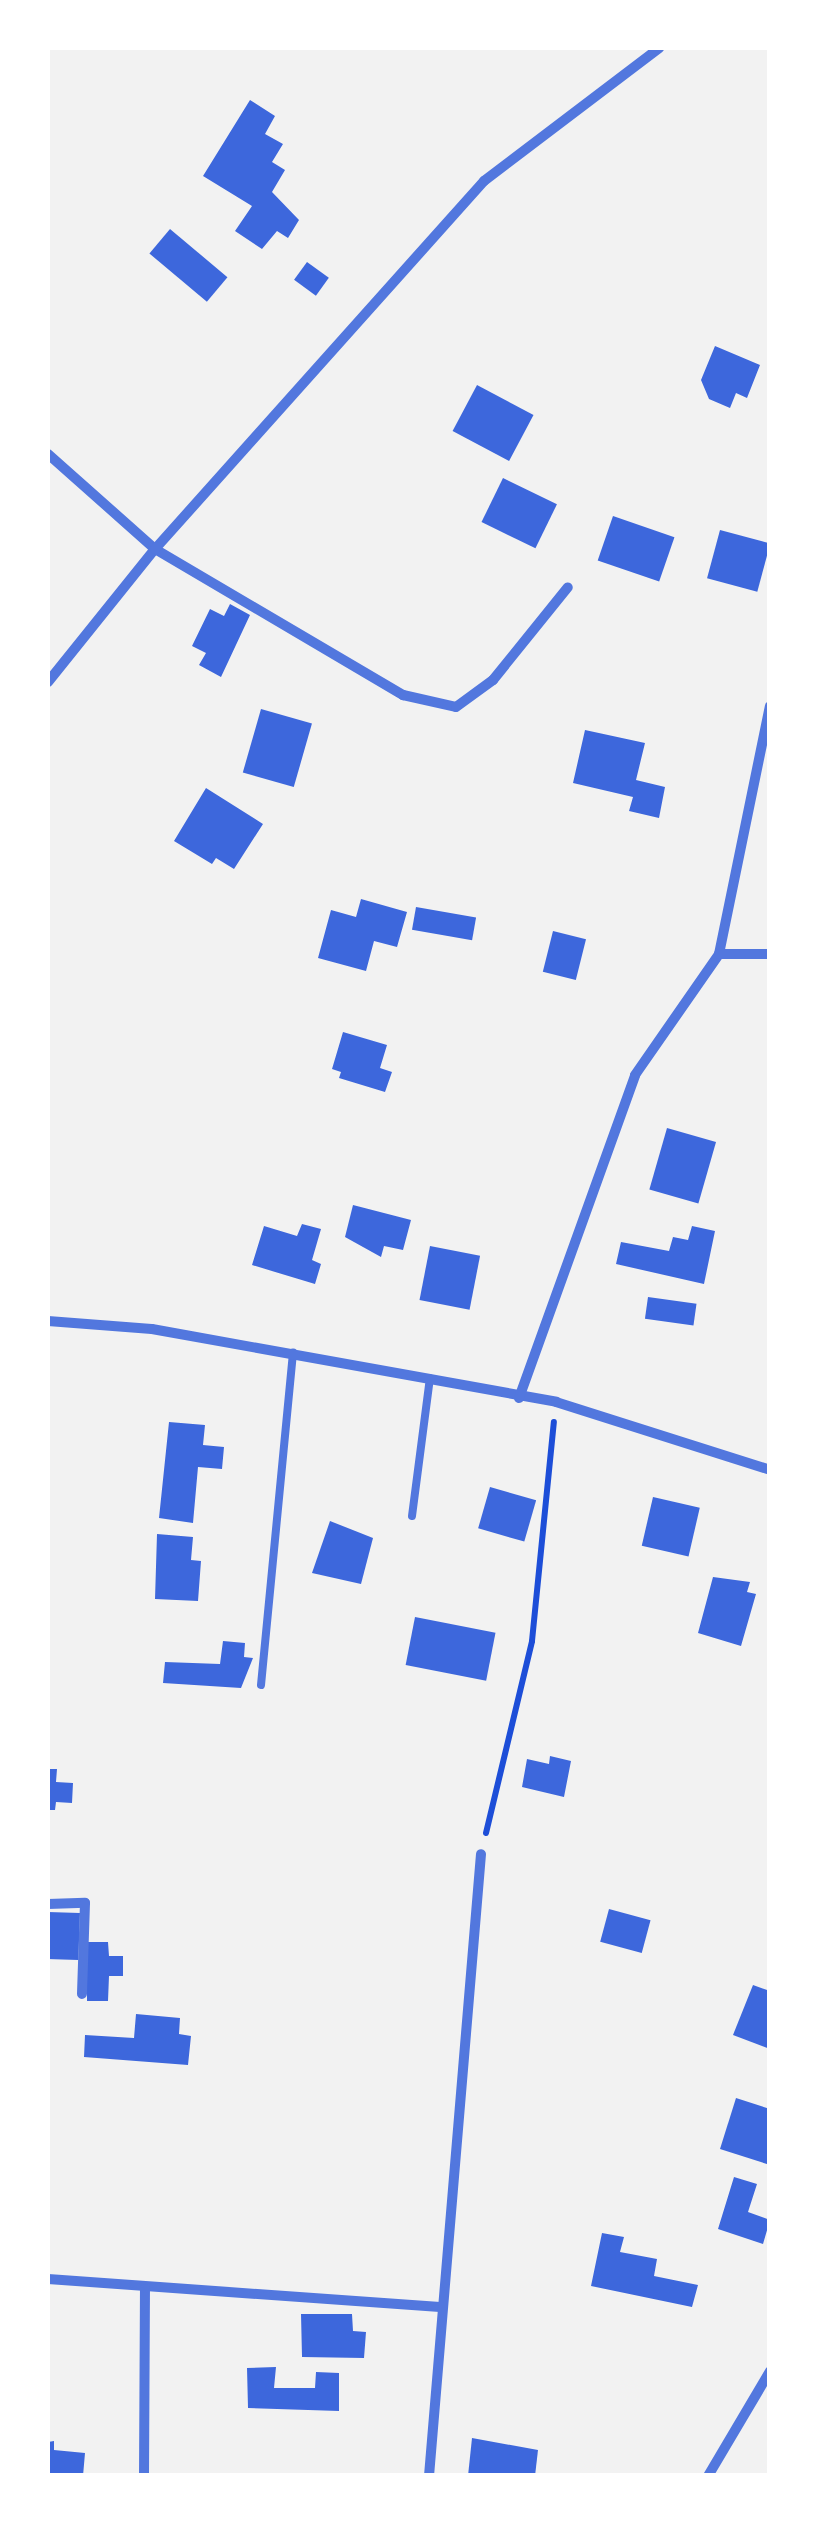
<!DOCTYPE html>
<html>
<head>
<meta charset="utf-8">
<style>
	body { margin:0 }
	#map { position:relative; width:817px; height:2523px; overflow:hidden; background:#f2f2f2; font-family:Arial,sans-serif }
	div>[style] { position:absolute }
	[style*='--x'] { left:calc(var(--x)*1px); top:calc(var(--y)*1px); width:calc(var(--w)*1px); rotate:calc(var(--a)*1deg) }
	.building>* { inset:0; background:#3d67dc; transform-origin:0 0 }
	.path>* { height:6px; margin:-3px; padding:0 3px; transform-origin:3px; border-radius:3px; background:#1d4ed8 }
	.service>* { height:8px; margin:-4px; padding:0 4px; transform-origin:4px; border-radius:4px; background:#5277de }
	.minor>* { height:10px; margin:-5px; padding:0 5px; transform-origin:5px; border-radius:5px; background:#5277de }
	span { translate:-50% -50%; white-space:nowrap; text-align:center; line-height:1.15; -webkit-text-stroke:10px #fff; paint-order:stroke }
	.frame { position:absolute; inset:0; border:50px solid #fff; pointer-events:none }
</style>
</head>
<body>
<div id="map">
	<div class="building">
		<i style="clip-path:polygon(250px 100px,275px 116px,265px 134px,283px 144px,272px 162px,285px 170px,272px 192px,299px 220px,288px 238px,277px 231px,262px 249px,235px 231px,252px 206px,203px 176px)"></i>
		<i style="left:170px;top:229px;width:75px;height:32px;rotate:40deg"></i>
		<i style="left:307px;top:262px;width:27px;height:22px;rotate:36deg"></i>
		<i style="clip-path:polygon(715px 346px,760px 365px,747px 398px,736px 393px,730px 408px,709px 399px,701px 380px)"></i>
		<i style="left:477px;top:385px;width:64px;height:52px;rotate:28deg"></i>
		<i style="left:503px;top:478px;width:60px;height:49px;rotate:26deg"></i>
		<i style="left:613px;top:516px;width:65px;height:47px;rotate:19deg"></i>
		<i style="left:720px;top:530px;width:52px;height:50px;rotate:15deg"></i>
		<i style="clip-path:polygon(230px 604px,250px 615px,221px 677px,199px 665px,206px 653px,192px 646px,210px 609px,224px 616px)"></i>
		<i style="left:261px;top:709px;width:53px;height:66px;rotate:16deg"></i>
		<i style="clip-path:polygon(585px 730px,645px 743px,636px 780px,665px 787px,659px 818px,629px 811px,633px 797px,573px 783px)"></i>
		<i style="clip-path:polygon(206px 788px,263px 824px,234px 869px,216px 858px,212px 864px,174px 841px)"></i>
		<i style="clip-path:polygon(361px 899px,407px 912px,397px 947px,374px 941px,366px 971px,318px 958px,331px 910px,356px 917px)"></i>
		<i style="left:416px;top:907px;width:61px;height:23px;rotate:10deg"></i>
		<i style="left:553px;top:931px;width:34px;height:42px;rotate:14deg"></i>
		<i style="clip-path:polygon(343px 1032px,387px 1045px,380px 1068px,392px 1072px,385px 1092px,339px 1078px,341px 1072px,332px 1069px)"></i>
		<i style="left:667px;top:1128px;width:51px;height:64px;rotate:16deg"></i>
		<i style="clip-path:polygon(353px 1205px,411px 1220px,403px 1250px,384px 1246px,381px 1257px,345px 1237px)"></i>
		<i style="clip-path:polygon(302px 1224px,321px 1229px,312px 1260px,321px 1264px,315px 1284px,252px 1265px,264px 1226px,297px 1236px)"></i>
		<i style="clip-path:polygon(692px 1226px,715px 1231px,704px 1284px,616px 1264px,621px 1242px,669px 1251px,673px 1237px,688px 1240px)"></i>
		<i style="left:430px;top:1246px;width:51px;height:55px;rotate:11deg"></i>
		<i style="left:648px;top:1297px;width:49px;height:22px;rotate:8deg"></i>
		<i style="clip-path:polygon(169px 1422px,205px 1425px,203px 1445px,224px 1447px,222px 1469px,198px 1467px,193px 1523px,159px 1518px)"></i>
		<i style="left:490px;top:1487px;width:48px;height:43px;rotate:16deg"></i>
		<i style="left:653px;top:1497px;width:48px;height:50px;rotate:13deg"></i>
		<i style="clip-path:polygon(330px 1521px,373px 1538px,361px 1584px,312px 1573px)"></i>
		<i style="clip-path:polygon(157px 1534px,193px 1537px,191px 1560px,201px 1561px,198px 1601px,155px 1599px)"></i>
		<i style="clip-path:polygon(713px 1577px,750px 1582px,747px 1592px,756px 1594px,741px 1646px,698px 1633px)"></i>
		<i style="left:415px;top:1617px;width:82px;height:49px;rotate:11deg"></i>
		<i style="clip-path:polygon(223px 1641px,245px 1643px,244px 1657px,253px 1658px,241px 1688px,163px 1683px,165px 1662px,220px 1664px)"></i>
		<i style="clip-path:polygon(550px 1756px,571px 1761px,564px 1797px,522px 1787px,527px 1759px,549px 1764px)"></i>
		<i style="clip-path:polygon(48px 1769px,57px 1769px,56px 1782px,73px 1783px,72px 1803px,56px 1802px,55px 1810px,48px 1810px)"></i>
		<i style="left:609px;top:1909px;width:43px;height:34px;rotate:15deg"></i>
		<i style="left:48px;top:1912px;width:32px;height:47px;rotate:2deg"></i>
		<i style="clip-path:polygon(87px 1942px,108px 1942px,109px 1956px,123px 1956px,123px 1976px,109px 1976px,108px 2001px,87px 2001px)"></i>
		<i style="clip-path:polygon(753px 1985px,770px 1991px,770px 2049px,733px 2035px)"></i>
		<i style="clip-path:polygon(136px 2014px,180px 2018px,179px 2034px,191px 2036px,188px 2065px,84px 2057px,85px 2035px,134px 2038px)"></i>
		<i style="clip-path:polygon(736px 2098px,770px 2109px,770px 2165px,720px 2149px)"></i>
		<i style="clip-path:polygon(734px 2177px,757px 2184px,748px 2212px,770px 2220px,763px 2244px,718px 2229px)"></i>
		<i style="clip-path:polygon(602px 2233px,624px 2237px,620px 2252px,657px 2259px,654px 2276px,698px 2285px,692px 2307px,591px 2286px)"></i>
		<i style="clip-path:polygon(301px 2314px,352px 2314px,353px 2331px,366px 2332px,364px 2358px,302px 2357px)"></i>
		<i style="clip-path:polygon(276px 2367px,274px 2388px,315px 2388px,316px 2372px,339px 2373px,339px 2411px,248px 2408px,247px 2368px)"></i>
		<i style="clip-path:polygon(472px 2438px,538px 2450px,535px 2476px,468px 2476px)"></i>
		<i style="clip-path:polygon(54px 2441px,54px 2450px,85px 2453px,83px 2476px,48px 2476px,48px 2442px)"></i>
	</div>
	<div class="path">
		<i style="--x:486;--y:1833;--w:197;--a:-76.5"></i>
		<i style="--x:532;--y:1641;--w:220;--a:-84.3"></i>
	</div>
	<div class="service">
		<i style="--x:412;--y:1516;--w:139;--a:-82.6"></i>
		<i style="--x:261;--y:1685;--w:334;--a:-84.5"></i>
	</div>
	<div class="minor">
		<i style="--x:48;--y:454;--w:143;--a:41.6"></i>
		<i style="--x:155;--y:549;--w:288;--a:30.5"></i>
		<i style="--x:403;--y:695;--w:54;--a:12.8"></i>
		<i style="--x:456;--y:707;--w:46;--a:-36.1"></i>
		<i style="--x:493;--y:680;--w:119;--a:-51.1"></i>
		<i style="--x:48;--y:682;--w:171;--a:-51.2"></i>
		<i style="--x:155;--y:549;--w:494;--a:-48.2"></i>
		<i style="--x:484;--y:181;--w:220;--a:-37.2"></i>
		<i style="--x:719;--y:954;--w:253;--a:-78.4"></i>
		<i style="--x:48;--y:1321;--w:104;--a:4.4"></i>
		<i style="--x:152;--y:1329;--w:411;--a:10.2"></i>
		<i style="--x:556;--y:1402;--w:225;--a:17.6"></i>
		<i style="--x:519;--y:1398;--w:343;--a:-70.2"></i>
		<i style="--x:635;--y:1075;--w:147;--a:-55.2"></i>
		<i style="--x:719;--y:954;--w:51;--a:0"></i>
		<i style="--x:48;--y:1904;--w:37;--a:-2"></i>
		<i style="--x:85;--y:1903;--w:91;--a:91.9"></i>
		<i style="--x:48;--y:2279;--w:393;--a:4.1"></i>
		<i style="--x:144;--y:2476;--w:187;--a:-89.7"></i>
		<i style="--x:429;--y:2476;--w:624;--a:-85.22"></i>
		<i style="--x:708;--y:2476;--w:122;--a:-59.4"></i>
	</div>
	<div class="frame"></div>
</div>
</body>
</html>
